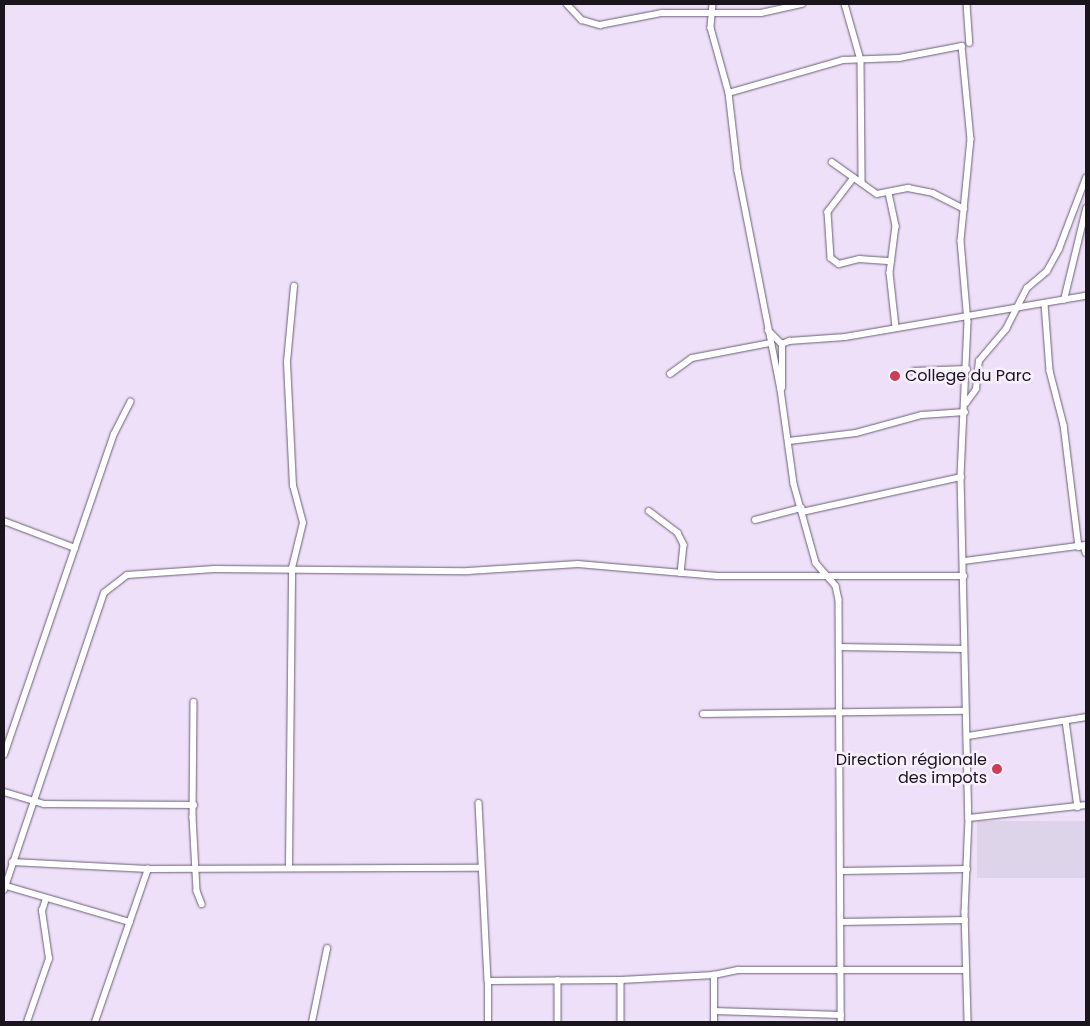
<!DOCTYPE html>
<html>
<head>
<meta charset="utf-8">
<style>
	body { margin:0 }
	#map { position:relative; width:1090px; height:1026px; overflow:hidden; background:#eee0f9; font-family:Poppins,sans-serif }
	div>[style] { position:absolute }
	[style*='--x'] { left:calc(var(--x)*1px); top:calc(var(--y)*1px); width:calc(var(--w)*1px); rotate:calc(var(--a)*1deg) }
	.industrial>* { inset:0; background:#ddd4e9; transform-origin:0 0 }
	.roads { filter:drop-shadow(0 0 1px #6a5e74) drop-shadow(0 0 1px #6a5e74) }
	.minor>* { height:5.5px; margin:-2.75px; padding:0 2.75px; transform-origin:2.75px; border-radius:2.75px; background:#fff }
	.dots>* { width:14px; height:14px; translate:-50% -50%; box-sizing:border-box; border:2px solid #f8f0ff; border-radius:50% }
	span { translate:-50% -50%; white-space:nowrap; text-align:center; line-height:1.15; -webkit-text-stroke:5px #f8f0ff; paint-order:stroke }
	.poi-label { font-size:16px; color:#1a151d }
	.left { translate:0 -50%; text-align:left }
	.right { translate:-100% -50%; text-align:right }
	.frame { position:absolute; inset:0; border:5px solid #1a151d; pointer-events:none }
</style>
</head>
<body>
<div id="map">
	<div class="industrial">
		<i style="left:1086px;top:821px;width:57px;height:109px;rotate:90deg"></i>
	</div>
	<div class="roads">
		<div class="minor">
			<i style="--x:567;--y:4;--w:22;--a:47"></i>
			<i style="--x:582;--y:20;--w:19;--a:16"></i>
			<i style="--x:600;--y:25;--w:63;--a:-11"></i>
			<i style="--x:662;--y:13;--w:99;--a:0"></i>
			<i style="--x:761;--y:13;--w:42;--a:-12.4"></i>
			<i style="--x:713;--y:4;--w:24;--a:95"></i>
			<i style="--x:711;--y:28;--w:67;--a:74.5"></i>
			<i style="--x:729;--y:93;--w:79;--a:83.4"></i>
			<i style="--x:738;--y:171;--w:223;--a:78.9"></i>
			<i style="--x:781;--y:390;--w:95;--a:82.1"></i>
			<i style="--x:794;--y:484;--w:82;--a:74.4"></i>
			<i style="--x:816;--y:563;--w:30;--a:49"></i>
			<i style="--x:836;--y:586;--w:14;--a:78"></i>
			<i style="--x:839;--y:600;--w:422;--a:89.7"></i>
			<i style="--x:845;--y:4;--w:58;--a:74.1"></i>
			<i style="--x:861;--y:60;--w:123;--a:89.5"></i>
			<i style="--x:967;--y:4;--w:39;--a:86"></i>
			<i style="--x:729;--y:93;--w:119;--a:-16.1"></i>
			<i style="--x:843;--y:60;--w:56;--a:-2"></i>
			<i style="--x:899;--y:58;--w:64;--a:-10.8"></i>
			<i style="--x:962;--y:46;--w:93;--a:84.5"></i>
			<i style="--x:971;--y:139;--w:102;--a:95.6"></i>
			<i style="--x:961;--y:241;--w:81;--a:85.1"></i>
			<i style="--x:968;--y:322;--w:155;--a:92.6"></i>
			<i style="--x:961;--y:477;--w:341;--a:88.7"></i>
			<i style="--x:969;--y:818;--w:94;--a:92.4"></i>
			<i style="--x:965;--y:912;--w:110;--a:88.4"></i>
			<i style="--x:832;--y:162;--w:55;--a:35.4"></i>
			<i style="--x:877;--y:194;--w:32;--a:-11"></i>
			<i style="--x:908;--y:188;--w:25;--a:11"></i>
			<i style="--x:933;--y:193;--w:35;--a:27"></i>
			<i style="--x:854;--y:178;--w:43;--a:127.4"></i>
			<i style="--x:828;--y:212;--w:46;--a:86.3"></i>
			<i style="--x:831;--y:258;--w:10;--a:37"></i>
			<i style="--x:839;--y:264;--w:21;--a:-14"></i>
			<i style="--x:859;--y:259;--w:32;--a:4"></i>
			<i style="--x:889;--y:193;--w:34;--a:78"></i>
			<i style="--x:896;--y:226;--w:47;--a:97.3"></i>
			<i style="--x:890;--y:273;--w:54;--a:83.7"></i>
			<i style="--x:1064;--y:300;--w:94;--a:-76.4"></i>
			<i style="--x:1045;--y:304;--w:67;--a:85.7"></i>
			<i style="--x:1050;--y:371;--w:56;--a:75.5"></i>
			<i style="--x:1064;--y:425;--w:123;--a:83"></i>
			<i style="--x:768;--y:330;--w:20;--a:45"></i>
			<i style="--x:913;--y:371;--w:54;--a:-2.1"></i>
			<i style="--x:670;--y:374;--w:27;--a:-36"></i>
			<i style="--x:692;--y:358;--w:80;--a:-10.8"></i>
			<i style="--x:782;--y:388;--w:44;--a:-90"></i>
			<i style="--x:782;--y:344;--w:8;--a:-23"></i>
			<i style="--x:789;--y:341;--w:56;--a:-4.1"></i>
			<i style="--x:845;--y:337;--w:244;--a:-9.7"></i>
			<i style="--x:966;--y:403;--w:17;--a:-54"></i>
			<i style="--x:976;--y:389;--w:28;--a:-84"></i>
			<i style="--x:979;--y:361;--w:42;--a:-49.8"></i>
			<i style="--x:1006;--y:329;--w:46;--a:-62.9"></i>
			<i style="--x:1027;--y:288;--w:26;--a:-40"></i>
			<i style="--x:1047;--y:271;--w:25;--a:-61"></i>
			<i style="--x:1059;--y:249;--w:76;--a:-69.2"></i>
			<i style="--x:789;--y:441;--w:67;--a:-6.8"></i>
			<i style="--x:856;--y:433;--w:68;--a:-15.3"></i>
			<i style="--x:922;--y:415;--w:43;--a:-4"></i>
			<i style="--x:649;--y:511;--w:36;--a:37"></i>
			<i style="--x:678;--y:533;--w:13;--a:63"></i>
			<i style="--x:684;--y:545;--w:28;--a:96"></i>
			<i style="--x:802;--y:512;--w:163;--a:-12.4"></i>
			<i style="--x:755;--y:520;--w:48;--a:-14.6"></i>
			<i style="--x:4;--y:521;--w:76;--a:20.8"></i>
			<i style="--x:1084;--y:546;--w:7;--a:74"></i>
			<i style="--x:964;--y:561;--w:123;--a:-7.5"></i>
			<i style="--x:840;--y:647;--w:123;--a:0.9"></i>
			<i style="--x:194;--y:702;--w:115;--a:90.5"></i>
			<i style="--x:193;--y:817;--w:74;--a:86.9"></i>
			<i style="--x:197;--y:891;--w:14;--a:69"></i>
			<i style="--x:703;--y:714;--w:262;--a:-0.7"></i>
			<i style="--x:1066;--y:721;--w:87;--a:82.1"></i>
			<i style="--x:968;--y:736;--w:120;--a:-9.1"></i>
			<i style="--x:4;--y:755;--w:339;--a:-71.1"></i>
			<i style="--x:114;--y:434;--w:36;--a:-63"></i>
			<i style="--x:4;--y:792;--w:42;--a:16.7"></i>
			<i style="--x:44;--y:804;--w:150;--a:0.4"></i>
			<i style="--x:479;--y:803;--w:178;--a:87.1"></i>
			<i style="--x:969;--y:818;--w:118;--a:-6.3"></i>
			<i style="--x:12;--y:862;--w:136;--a:2.9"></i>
			<i style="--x:148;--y:869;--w:333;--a:-0.2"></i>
			<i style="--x:289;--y:865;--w:297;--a:-89.4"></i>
			<i style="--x:292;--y:568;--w:46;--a:-76.3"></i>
			<i style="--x:303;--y:523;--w:38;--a:-105"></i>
			<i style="--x:293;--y:486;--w:124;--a:-92.8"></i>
			<i style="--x:287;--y:362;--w:76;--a:-84.7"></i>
			<i style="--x:842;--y:871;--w:125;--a:-0.9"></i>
			<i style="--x:6;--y:886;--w:129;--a:16.2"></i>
			<i style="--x:4;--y:890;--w:313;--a:-71.4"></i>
			<i style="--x:104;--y:593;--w:29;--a:-38"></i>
			<i style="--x:127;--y:575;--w:87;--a:-3.9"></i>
			<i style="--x:214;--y:569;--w:254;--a:0.5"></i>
			<i style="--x:468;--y:571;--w:110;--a:-3.6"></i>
			<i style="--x:578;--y:564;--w:140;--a:4.9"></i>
			<i style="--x:717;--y:576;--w:247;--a:0"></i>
			<i style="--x:842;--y:922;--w:123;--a:-0.9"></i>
			<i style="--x:558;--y:980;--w:42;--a:90"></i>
			<i style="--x:621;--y:980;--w:42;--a:90"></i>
			<i style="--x:714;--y:1011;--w:127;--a:1.8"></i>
			<i style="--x:27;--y:1022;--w:67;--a:-70.8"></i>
			<i style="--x:49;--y:959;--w:49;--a:-98.3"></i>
			<i style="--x:42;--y:911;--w:13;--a:-72"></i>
			<i style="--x:95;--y:1022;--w:162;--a:-70.9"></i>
			<i style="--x:312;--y:1022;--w:75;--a:-78.4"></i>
			<i style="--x:488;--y:1022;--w:41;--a:-90"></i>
			<i style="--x:488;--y:981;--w:133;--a:-0.4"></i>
			<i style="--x:621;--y:980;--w:93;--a:-3.1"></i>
			<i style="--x:714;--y:975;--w:25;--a:-12"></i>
			<i style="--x:738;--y:970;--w:228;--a:0"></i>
			<i style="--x:714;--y:1022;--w:47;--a:-90"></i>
		</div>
	</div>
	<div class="dots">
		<i style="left:895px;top:376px;background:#cd3d53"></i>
		<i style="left:997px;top:769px;background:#cd3d53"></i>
	</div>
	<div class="poi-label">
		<span class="left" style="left:905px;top:376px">College du Parc</span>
		<span class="right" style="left:987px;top:769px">Direction régionale<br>des impots</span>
	</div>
	<div class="frame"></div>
</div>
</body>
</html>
